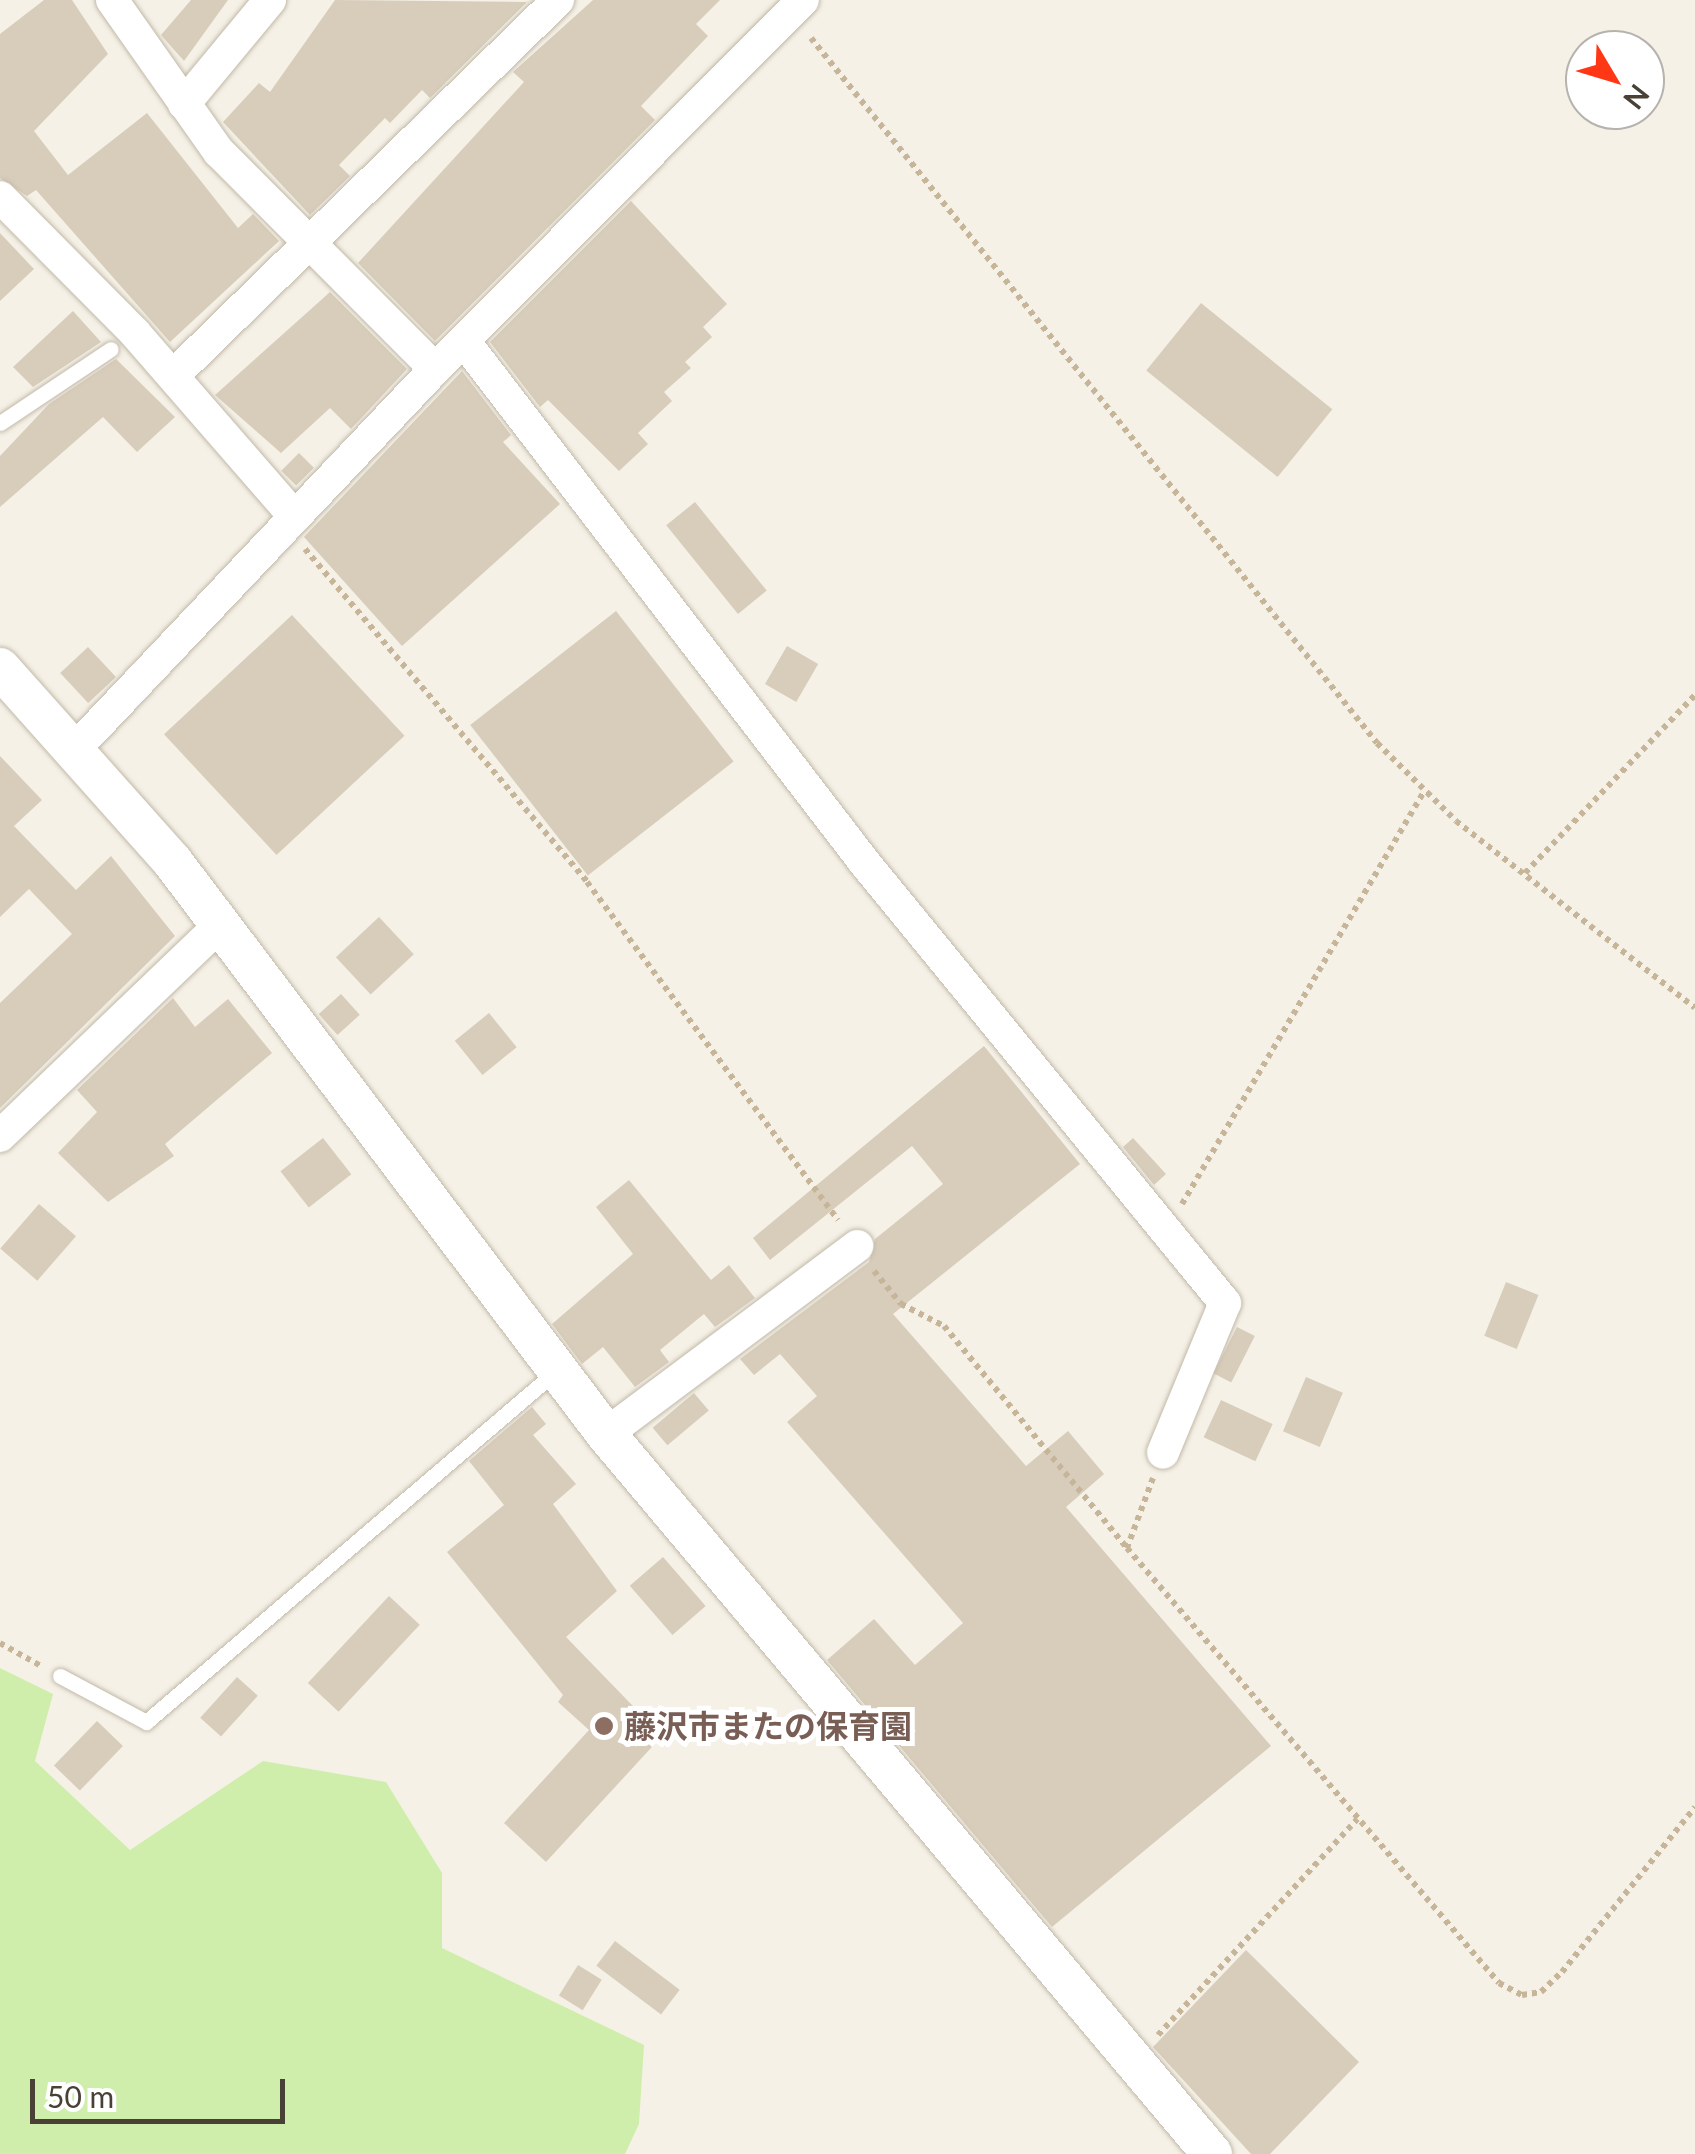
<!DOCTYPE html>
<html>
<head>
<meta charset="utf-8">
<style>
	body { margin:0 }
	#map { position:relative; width:1695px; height:2154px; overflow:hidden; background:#f5f1e7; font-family:Lato,"Noto Sans JP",sans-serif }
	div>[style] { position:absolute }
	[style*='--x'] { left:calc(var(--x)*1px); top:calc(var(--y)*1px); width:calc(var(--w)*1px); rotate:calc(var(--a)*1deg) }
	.green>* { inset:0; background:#d0eeab }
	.building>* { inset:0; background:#d8cdbb; transform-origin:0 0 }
	.path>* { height:6px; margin-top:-3px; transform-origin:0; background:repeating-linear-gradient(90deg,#c6b598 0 5px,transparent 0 10px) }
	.roads { filter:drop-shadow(0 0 2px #c2b9a8) drop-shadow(0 0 2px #c2b9a8) }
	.service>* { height:15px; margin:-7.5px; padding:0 7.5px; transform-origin:7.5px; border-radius:7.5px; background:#fff }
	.minor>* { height:32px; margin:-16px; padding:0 16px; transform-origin:16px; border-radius:16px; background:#fff }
	.tertiary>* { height:40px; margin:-20px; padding:0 20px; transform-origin:20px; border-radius:20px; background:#fff }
	.dots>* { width:28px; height:28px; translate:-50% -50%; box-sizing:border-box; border:5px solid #fff; border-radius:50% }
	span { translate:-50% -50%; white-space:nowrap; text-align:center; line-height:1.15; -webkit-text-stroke:10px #fff; paint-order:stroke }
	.education-label { font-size:32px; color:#785e54; font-weight:700 }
	.left { translate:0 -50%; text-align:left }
	.north { position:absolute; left:1565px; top:30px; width:100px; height:100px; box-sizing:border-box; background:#fff; border:2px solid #b6b3ae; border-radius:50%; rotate:128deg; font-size:28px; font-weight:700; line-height:40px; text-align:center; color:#494135 }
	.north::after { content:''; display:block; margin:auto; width:35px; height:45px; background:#ff3714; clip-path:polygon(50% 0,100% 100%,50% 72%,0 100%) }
	.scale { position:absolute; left:30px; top:2079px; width:255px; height:45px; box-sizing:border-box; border:5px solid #494135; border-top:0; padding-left:12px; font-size:30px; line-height:35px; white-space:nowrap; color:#494135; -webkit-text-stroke:8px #fff; paint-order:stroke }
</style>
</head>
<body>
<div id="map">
	<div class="green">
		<i style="clip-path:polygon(0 1668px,53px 1694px,35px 1761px,130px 1850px,263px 1761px,386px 1782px,442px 1873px,442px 1948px,644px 2045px,639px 2124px,625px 2154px,0 2154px)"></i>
	</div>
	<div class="building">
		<i style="clip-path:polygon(44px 0,72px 0,108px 54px,34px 131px,68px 175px,147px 113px,238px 228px,253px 214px,279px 241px,170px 342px,36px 190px,27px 196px,0 178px,0 34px)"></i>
		<i style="clip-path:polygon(191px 0,228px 0,184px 61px,161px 35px)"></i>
		<i style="clip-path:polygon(335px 0,527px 2px,430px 98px,422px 90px,390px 123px,385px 118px,339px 165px,350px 176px,310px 215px,223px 122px,259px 83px,270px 92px)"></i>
		<i style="clip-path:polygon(593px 0,720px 0,696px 24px,708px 36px,641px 106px,655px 120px,435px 341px,358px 263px,524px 82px,513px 72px)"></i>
		<i style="clip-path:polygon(631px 201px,727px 304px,703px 327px,712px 337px,685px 362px,691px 368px,664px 392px,672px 401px,638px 433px,648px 444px,619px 471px,548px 400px,540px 407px,490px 342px)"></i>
		<i style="clip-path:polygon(0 233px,34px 269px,0 301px)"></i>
		<i style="clip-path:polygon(330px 292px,407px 369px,351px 429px,330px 408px,281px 453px,215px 395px)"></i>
		<i style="left:1201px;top:303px;width:169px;height:87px;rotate:39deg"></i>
		<i style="clip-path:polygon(73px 311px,101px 342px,33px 387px,13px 367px)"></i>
		<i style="clip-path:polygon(116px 359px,175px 417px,137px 452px,103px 417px,0 507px,0 456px,49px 404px)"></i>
		<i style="clip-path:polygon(462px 371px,511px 435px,503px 442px,560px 504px,402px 646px,304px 537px)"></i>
		<i style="left:299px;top:453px;width:21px;height:25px;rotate:45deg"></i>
		<i style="left:695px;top:502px;width:114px;height:37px;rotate:51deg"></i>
		<i style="left:616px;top:611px;width:191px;height:185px;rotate:52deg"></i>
		<i style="left:292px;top:615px;width:165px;height:175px;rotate:47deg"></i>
		<i style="left:787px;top:646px;width:36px;height:44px;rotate:30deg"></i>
		<i style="left:88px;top:647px;width:41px;height:38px;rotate:47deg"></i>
		<i style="clip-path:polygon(0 756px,42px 800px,14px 826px,76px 890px,111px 856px,175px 936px,0 1108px,0 1003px,72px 934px,29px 889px,0 917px)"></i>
		<i style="left:379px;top:917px;width:51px;height:59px;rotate:47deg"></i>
		<i style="left:341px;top:994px;width:28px;height:30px;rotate:48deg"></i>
		<i style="clip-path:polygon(173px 998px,195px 1027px,228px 999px,272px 1053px,165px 1144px,174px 1156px,108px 1202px,58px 1153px,97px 1112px,77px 1090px)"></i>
		<i style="left:489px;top:1013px;width:44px;height:44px;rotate:51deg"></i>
		<i style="clip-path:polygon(984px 1046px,1080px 1164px,893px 1314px,1026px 1466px,1068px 1431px,1104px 1474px,1066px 1507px,1271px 1746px,1052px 1927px,827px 1660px,874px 1619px,915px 1665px,963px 1623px,787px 1422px,817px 1396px,780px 1354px,754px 1375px,740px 1359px,869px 1262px,875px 1239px,943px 1184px,912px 1146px,770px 1260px,753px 1238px)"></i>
		<i style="left:323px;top:1138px;width:46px;height:54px;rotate:52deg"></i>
		<i style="clip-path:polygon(1133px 1138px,1166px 1174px,1154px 1185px,1123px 1147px)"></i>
		<i style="clip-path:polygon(629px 1180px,711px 1280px,729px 1265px,755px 1298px,715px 1327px,704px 1314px,660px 1350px,669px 1362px,635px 1387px,603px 1347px,582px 1364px,552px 1324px,633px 1254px,596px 1207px)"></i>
		<i style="left:39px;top:1204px;width:49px;height:59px;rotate:41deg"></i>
		<i style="left:1506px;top:1282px;width:35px;height:58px;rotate:22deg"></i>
		<i style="left:1237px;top:1327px;width:20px;height:52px;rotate:27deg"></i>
		<i style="left:1306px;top:1377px;width:40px;height:59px;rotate:23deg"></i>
		<i style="left:694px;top:1393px;width:23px;height:54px;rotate:50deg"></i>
		<i style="left:1221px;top:1400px;width:57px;height:41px;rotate:25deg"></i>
		<i style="clip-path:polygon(532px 1407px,546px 1424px,533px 1435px,576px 1484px,553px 1504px,617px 1591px,566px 1637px,662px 1736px,546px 1862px,504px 1823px,589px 1730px,558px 1702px,563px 1695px,447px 1552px,504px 1505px,469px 1461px)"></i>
		<i style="left:663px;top:1557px;width:65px;height:44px;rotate:49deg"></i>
		<i style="left:389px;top:1596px;width:42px;height:119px;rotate:43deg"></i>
		<i style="left:237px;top:1677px;width:28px;height:55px;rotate:42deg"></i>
		<i style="left:97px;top:1721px;width:36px;height:62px;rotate:44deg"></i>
		<i style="left:615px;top:1941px;width:81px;height:31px;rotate:37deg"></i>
		<i style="clip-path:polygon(1246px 1950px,1359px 2062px,1270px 2154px,1251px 2154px,1153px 2047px)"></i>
		<i style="left:578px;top:1965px;width:28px;height:36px;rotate:32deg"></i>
	</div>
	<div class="path">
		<i style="--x:811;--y:38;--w:904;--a:51.24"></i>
		<i style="--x:1377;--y:743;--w:111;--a:44.6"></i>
		<i style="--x:1456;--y:821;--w:303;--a:38"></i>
		<i style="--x:305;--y:549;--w:436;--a:49.7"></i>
		<i style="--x:587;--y:882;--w:421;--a:53.4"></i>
		<i style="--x:1525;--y:873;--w:246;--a:-46.3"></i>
		<i style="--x:1182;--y:1204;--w:479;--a:-59.6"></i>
		<i style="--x:874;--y:1271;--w:43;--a:50.7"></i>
		<i style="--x:901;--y:1304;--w:48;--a:27.1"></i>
		<i style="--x:944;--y:1326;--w:288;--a:50.5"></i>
		<i style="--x:1153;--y:1478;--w:75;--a:110.4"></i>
		<i style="--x:1127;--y:1548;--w:572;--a:49.46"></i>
		<i style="--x:1499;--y:1983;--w:26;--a:28"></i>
		<i style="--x:1522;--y:1995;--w:19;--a:-9"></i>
		<i style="--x:1541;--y:1992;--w:29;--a:-44"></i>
		<i style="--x:1562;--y:1972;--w:212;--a:-51.1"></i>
		<i style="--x:0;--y:1643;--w:47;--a:29.3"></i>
		<i style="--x:1158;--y:2035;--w:294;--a:-47.3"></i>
	</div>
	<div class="roads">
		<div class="service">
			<i style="--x:0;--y:423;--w:133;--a:-33.7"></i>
			<i style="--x:60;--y:1676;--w:98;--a:28.1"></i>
			<i style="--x:146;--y:1722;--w:538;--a:-40.56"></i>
		</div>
		<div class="minor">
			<i style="--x:112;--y:0;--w:186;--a:54.9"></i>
			<i style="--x:219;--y:152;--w:306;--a:45.1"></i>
			<i style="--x:184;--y:104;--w:135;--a:-50.4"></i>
			<i style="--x:0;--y:197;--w:192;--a:45.2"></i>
			<i style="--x:135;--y:333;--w:242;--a:49"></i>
			<i style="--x:464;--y:341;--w:657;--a:52.48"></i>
			<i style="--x:864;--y:862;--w:570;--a:50.7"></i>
			<i style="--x:1225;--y:1303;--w:162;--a:112.5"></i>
			<i style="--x:174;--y:375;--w:537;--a:-44.32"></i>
			<i style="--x:76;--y:748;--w:522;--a:-46.55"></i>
			<i style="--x:435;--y:369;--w:521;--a:-45.08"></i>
			<i style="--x:0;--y:1136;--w:306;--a:-43.8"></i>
			<i style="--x:606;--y:1434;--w:314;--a:-36.8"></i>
		</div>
		<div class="tertiary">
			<i style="--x:0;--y:668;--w:259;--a:48.3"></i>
			<i style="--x:172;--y:861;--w:719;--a:52.86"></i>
			<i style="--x:606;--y:1434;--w:941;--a:49.91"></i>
		</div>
	</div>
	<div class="dots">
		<i style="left:604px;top:1726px;background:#8d6e63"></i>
	</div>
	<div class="education-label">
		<span class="left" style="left:624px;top:1726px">藤沢市またの保育園</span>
	</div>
	<div class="north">N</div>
	<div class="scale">50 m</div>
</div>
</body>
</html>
